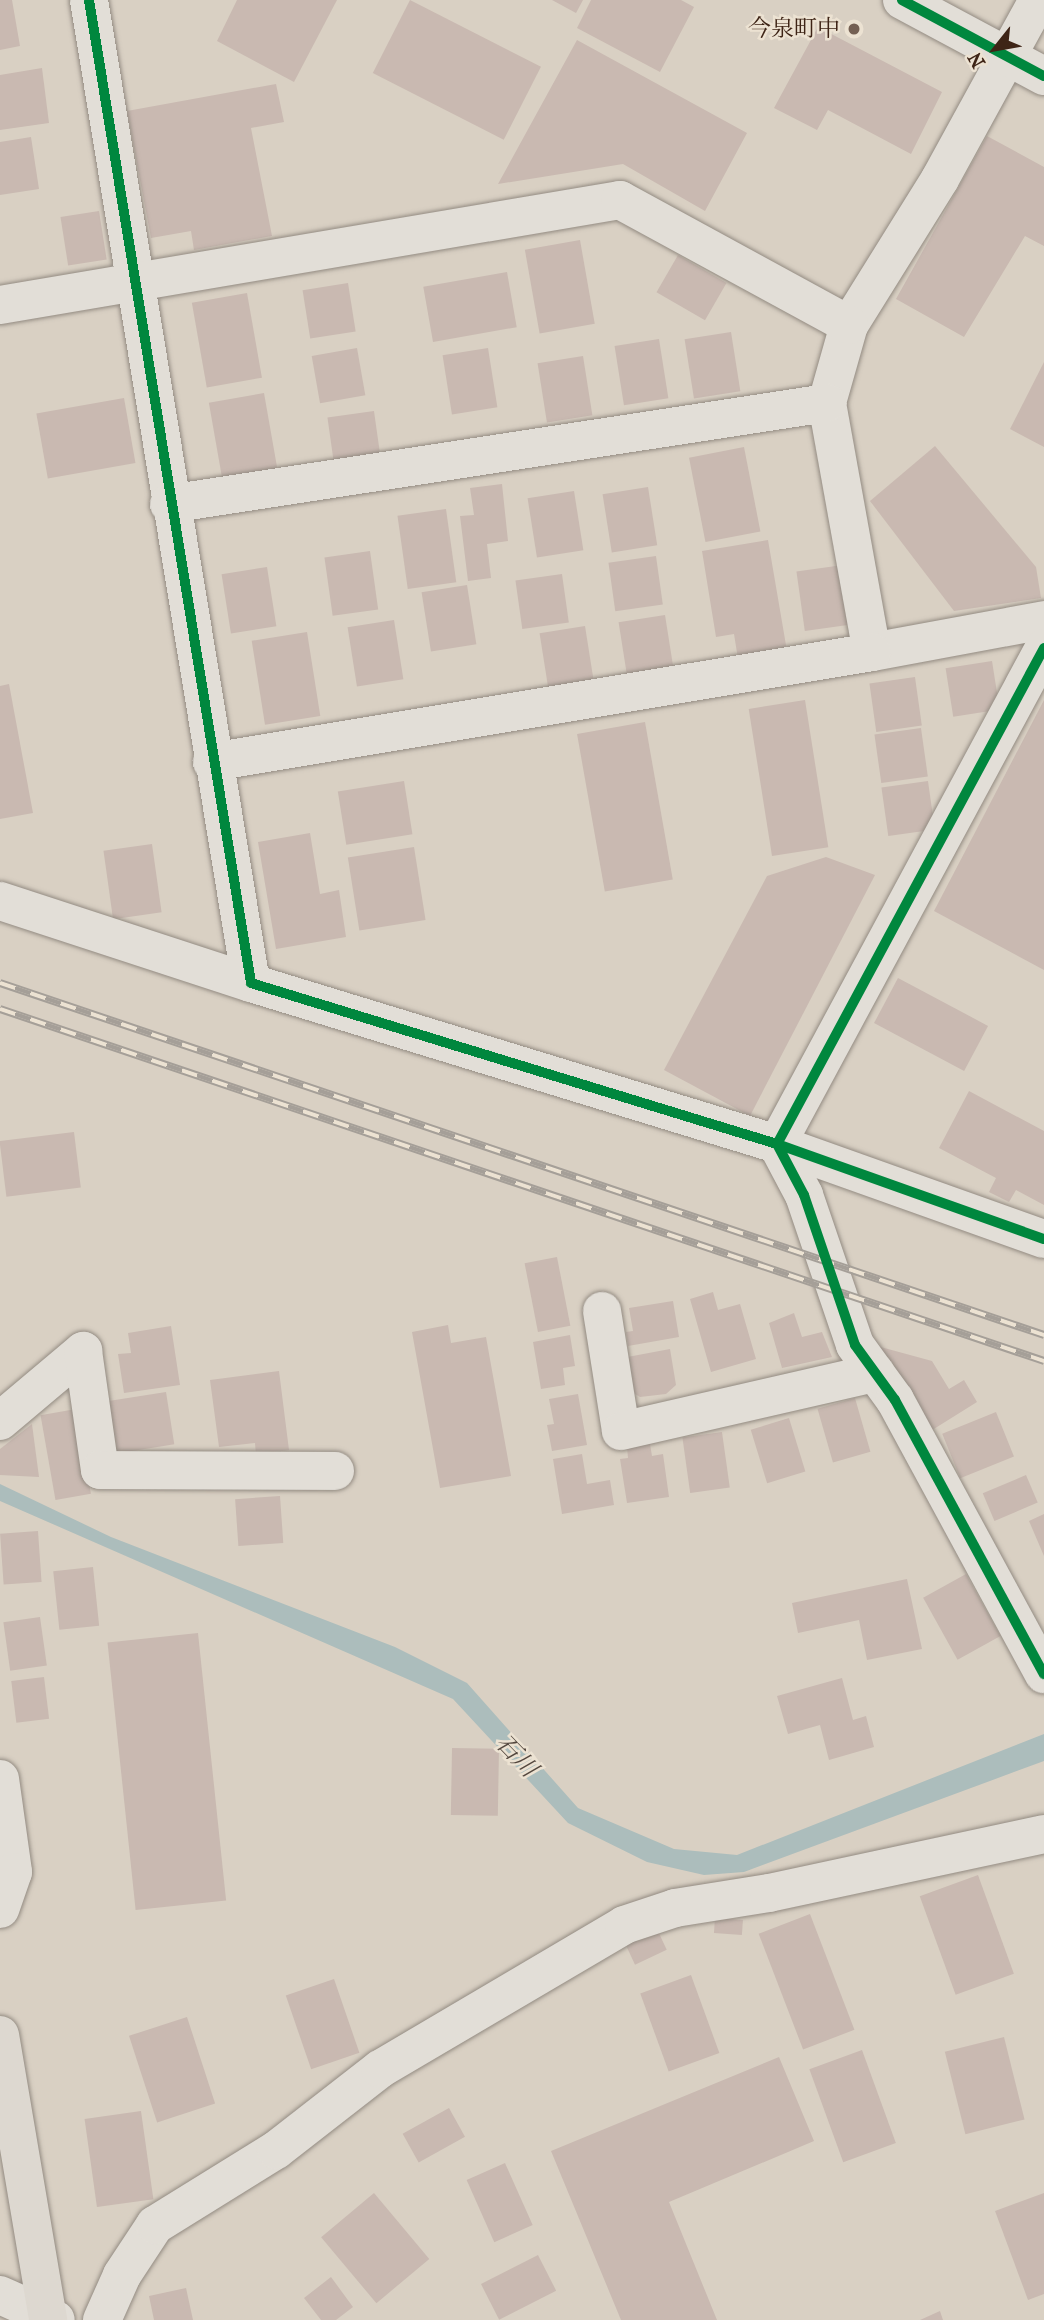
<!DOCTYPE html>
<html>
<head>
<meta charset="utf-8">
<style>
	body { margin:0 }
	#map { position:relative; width:1044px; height:2320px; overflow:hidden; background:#d9d0c3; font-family:"IM FELL French Canon","Noto Serif JP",serif }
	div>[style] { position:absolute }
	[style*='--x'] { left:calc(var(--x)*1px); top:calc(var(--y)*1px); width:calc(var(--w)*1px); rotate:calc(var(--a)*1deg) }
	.water>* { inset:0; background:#acbdbc }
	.building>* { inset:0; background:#c9b9b1; transform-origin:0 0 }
	.roads { filter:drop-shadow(0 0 2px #938b82) drop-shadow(0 0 2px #938b82) }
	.street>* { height:38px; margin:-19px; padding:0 19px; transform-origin:19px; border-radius:19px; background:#e2ded7 }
	.secondary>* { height:38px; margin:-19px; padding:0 19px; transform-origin:19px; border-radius:19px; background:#e2ded7 }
	.primary>* { height:38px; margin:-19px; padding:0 19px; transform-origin:19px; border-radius:19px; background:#ddd8d0 }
	.rail>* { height:8px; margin-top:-4px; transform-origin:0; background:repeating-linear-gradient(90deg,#ece2d2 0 16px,#a59f98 0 32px); box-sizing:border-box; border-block:2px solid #a59f98 }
	.cycleway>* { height:10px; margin:-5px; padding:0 5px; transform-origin:5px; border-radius:5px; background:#00873e }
	.dots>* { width:19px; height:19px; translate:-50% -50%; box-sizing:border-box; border:4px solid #ece2d2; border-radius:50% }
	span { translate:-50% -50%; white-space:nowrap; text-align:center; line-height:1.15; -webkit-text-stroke:5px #ece2d2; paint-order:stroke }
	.poi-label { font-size:23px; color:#3e2416 }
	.right { translate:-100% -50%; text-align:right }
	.water-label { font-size:24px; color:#54483f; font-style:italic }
	.north { position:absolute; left:960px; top:14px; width:70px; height:70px; -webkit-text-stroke:5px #ece2d2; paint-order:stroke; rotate:239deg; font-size:19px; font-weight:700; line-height:28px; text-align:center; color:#3e2416 }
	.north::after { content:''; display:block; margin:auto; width:24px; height:32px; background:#3e2416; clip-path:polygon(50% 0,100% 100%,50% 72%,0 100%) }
</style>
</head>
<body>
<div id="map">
	<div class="water">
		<i style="clip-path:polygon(0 1484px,111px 1537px,395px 1647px,467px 1683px,578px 1808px,674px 1849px,737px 1855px,1044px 1734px,1044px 1761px,744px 1872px,704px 1875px,647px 1862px,568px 1823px,453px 1699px,0 1501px)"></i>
	</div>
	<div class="building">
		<i style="clip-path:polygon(0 0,12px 0,20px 46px,0 50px)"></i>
		<i style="clip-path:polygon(237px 0,337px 0,294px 82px,217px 41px)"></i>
		<i style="left:410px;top:0;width:147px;height:82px;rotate:27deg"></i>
		<i style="clip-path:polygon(552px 0,583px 0,576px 13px)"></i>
		<i style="clip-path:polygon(591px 0,681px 0,694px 7px,660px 72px,577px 28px)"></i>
		<i style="clip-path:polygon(818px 27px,942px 92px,911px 154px,828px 110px,817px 130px,774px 108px)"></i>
		<i style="clip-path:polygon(577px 40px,747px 133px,705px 211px,623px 164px,498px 184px)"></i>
		<i style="clip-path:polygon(42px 68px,49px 123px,0 130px,0 75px)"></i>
		<i style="clip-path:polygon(276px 84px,284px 122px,251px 128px,272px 236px,194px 250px,191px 231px,151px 238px,127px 111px)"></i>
		<i style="clip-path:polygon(987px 136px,1044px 167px,1044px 246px,1025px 236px,964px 337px,896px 299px)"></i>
		<i style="clip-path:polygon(31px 137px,39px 189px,0 195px,0 142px)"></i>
		<i style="left:99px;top:211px;width:49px;height:39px;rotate:81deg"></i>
		<i style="left:580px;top:240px;width:85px;height:56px;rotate:80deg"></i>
		<i style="left:678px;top:255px;width:56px;height:43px;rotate:30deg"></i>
		<i style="left:507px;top:272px;width:56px;height:85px;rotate:80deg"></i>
		<i style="left:348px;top:283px;width:49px;height:46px;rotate:81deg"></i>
		<i style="left:247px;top:293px;width:86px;height:56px;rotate:80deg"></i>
		<i style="left:731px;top:332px;width:60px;height:47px;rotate:81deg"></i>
		<i style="left:659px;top:339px;width:60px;height:45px;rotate:81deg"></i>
		<i style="left:357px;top:348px;width:48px;height:46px;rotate:80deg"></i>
		<i style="left:488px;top:348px;width:60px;height:46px;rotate:81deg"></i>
		<i style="left:583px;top:356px;width:60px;height:46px;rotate:81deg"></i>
		<i style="clip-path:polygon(1044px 362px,1044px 447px,1010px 429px)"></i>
		<i style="left:264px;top:393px;width:86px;height:56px;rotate:80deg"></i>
		<i style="left:124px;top:398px;width:66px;height:89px;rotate:80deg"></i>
		<i style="left:374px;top:411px;width:49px;height:47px;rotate:82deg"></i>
		<i style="clip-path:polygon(935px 446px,1036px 567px,1041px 598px,954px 611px,870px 501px)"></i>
		<i style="left:744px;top:447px;width:86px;height:56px;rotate:79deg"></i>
		<i style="clip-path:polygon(502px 484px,508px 541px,487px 544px,491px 578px,468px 581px,460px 516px,474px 515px,470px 488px)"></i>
		<i style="left:648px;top:487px;width:59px;height:46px;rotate:81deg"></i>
		<i style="left:574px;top:491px;width:60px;height:47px;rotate:81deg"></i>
		<i style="left:446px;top:509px;width:74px;height:49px;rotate:82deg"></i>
		<i style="clip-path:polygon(768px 540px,787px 651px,738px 659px,734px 634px,716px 637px,702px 551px)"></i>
		<i style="left:370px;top:551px;width:59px;height:46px;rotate:82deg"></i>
		<i style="left:656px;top:556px;width:49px;height:48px;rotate:82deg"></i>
		<i style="left:843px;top:565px;width:60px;height:47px;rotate:82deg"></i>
		<i style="left:267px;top:567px;width:60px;height:46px;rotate:81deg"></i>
		<i style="left:562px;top:574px;width:49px;height:47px;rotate:82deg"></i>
		<i style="left:467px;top:585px;width:60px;height:46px;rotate:81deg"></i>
		<i style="left:665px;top:615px;width:60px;height:47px;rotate:81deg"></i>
		<i style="left:394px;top:620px;width:60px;height:47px;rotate:81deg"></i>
		<i style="left:585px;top:626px;width:60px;height:46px;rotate:81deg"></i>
		<i style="left:307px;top:632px;width:85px;height:56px;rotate:81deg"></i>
		<i style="left:992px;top:661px;width:49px;height:47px;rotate:81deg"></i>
		<i style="left:915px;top:677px;width:49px;height:46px;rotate:82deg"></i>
		<i style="clip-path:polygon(9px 684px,33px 813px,0 819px,0 686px)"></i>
		<i style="left:805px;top:700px;width:149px;height:57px;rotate:81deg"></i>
		<i style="clip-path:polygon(1044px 700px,1044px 970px,934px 911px)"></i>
		<i style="left:645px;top:722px;width:160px;height:69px;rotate:80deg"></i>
		<i style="left:921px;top:728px;width:49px;height:47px;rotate:82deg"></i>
		<i style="left:404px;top:781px;width:54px;height:67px;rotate:81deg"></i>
		<i style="left:928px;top:781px;width:49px;height:47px;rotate:82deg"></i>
		<i style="clip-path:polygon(310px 833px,320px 894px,339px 890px,346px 937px,276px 949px,258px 842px)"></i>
		<i style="left:152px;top:844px;width:69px;height:49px;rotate:82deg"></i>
		<i style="left:414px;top:847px;width:74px;height:67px;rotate:81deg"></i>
		<i style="clip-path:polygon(826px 857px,875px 875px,750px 1116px,664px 1070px,767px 876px)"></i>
		<i style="left:898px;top:978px;width:102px;height:51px;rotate:28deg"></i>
		<i style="clip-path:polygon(969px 1091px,1044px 1131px,1044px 1205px,1016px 1190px,1009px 1202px,989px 1192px,996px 1178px,939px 1148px)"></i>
		<i style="left:74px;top:1132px;width:56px;height:75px;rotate:83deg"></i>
		<i style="left:557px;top:1257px;width:70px;height:33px;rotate:79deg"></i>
		<i style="clip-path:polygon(713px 1292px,718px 1310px,740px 1304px,756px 1359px,711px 1372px,690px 1299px)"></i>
		<i style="clip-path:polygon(673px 1301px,679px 1337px,628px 1346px,626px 1332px,633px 1331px,629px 1308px)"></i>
		<i style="clip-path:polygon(794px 1313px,802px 1337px,822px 1332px,832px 1357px,782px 1368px,769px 1323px)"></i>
		<i style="clip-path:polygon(448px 1325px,451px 1343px,486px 1337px,511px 1476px,440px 1488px,412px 1332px)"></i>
		<i style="clip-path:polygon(171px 1326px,180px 1385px,124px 1393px,118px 1354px,131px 1353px,128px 1333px)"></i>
		<i style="clip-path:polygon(570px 1335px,575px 1366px,563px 1368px,565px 1385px,541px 1389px,533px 1342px)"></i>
		<i style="clip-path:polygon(877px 1346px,932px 1361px,949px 1389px,964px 1380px,977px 1402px,929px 1432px)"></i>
		<i style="clip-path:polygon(670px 1349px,676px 1385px,666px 1394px,640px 1397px,627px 1389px,622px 1358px)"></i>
		<i style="clip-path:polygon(279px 1371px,289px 1450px,256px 1455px,255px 1443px,219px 1447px,210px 1380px)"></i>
		<i style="left:166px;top:1392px;width:53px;height:58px;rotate:81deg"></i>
		<i style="clip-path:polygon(578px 1394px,587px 1445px,552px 1451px,547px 1425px,554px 1424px,549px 1399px)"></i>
		<i style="left:855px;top:1398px;width:56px;height:39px;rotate:74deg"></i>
		<i style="left:76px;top:1409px;width:86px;height:36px;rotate:80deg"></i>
		<i style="left:996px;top:1412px;width:48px;height:58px;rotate:68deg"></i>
		<i style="left:789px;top:1418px;width:56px;height:40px;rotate:73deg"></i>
		<i style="clip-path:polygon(32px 1424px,39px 1477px,0 1475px,0 1449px)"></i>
		<i style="left:722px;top:1432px;width:56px;height:40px;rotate:82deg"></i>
		<i style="clip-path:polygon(650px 1444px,652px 1456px,663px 1454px,669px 1497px,627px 1503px,620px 1459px,628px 1458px,627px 1447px)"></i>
		<i style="clip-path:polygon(582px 1454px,587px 1484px,610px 1480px,614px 1505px,562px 1514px,553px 1459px)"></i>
		<i style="left:1026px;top:1475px;width:30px;height:47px;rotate:67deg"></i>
		<i style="left:280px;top:1496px;width:47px;height:45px;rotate:86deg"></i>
		<i style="clip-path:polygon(1044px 1514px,1044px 1556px,1029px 1521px)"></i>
		<i style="left:38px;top:1531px;width:51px;height:38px;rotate:86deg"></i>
		<i style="left:93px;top:1567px;width:59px;height:40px;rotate:84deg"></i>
		<i style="left:966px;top:1574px;width:71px;height:49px;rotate:61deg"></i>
		<i style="clip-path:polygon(907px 1579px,922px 1649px,867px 1660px,859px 1620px,798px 1633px,792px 1603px)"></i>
		<i style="left:40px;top:1617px;width:49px;height:37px;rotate:82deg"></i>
		<i style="left:198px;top:1633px;width:269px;height:91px;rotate:84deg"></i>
		<i style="left:44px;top:1677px;width:42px;height:33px;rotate:83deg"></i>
		<i style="clip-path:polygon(842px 1678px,853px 1720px,866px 1716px,874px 1747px,829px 1760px,820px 1725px,788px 1734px,777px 1696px)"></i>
		<i style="left:452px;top:1748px;width:47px;height:67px;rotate:1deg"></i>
		<i style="left:978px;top:1875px;width:105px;height:62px;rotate:70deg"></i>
		<i style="left:810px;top:1914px;width:124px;height:55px;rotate:69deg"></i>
		<i style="left:715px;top:1918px;width:28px;height:15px;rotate:4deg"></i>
		<i style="left:657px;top:1929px;width:23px;height:35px;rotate:65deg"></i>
		<i style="left:691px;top:1975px;width:83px;height:54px;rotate:70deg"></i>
		<i style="left:334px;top:1979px;width:78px;height:51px;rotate:71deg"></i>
		<i style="left:187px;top:2017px;width:91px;height:61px;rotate:72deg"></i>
		<i style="left:1004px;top:2037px;width:85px;height:61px;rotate:76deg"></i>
		<i style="left:862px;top:2050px;width:99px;height:56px;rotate:70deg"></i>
		<i style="clip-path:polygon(779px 2057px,814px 2141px,669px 2202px,717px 2320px,621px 2320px,551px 2151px)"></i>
		<i style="left:449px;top:2108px;width:33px;height:53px;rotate:61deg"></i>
		<i style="left:141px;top:2111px;width:89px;height:57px;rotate:82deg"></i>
		<i style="left:505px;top:2163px;width:68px;height:42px;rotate:66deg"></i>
		<i style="left:374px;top:2193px;width:86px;height:69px;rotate:50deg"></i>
		<i style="clip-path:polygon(1044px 2193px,1044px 2294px,1028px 2300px,995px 2211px)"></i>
		<i style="left:538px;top:2255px;width:40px;height:64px;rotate:63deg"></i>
		<i style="clip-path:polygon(331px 2277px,353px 2307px,336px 2320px,321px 2320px,304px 2298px)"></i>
		<i style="clip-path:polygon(186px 2288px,193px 2320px,154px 2320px,149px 2296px)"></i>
		<i style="clip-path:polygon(940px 2311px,943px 2320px,920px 2320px)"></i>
	</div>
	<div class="roads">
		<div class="street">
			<i style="--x:89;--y:0;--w:996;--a:80.64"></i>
			<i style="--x:251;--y:983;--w:550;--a:17.02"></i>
			<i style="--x:777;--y:1144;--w:283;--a:19.6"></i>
			<i style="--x:1038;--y:0;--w:204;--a:118.7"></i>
			<i style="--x:940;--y:179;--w:172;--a:121.9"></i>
			<i style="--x:849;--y:325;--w:81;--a:105.8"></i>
			<i style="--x:827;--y:403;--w:253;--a:79.8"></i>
			<i style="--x:872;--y:652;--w:175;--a:-10.5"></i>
			<i style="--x:0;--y:305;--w:629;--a:-9.61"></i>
			<i style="--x:620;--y:200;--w:261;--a:28.6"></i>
			<i style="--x:169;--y:504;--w:666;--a:-8.73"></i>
			<i style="--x:1044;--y:648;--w:563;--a:118.29"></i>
			<i style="--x:777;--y:1144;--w:58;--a:62.1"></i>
			<i style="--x:804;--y:1195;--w:158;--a:71.2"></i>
			<i style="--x:855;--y:1345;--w:68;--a:54"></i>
			<i style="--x:895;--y:1400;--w:312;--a:61.5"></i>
			<i style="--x:212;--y:762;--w:669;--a:-9.46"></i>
			<i style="--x:0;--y:901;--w:264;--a:18.1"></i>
			<i style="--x:602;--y:1311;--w:121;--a:81"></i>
			<i style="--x:621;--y:1431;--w:261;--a:-12.9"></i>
			<i style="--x:0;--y:1421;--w:109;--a:-40.1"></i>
			<i style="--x:83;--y:1351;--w:120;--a:81.9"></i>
			<i style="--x:100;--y:1470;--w:235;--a:0.2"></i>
			<i style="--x:0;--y:1779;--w:94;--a:82"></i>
			<i style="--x:13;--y:1872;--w:39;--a:109"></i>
			<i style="--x:0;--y:2295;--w:61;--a:24.1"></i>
			<i style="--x:102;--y:2320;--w:49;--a:-66"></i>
			<i style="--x:122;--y:2275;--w:60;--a:-56.6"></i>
			<i style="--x:155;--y:2225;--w:142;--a:-31.8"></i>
			<i style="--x:276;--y:2150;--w:132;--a:-37.9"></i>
			<i style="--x:380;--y:2069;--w:283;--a:-30.5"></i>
			<i style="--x:624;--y:1925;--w:54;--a:-18.4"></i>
			<i style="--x:675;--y:1908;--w:95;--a:-9.1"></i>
			<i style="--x:769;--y:1893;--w:281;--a:-12.1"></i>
		</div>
		<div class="secondary">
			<i style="--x:902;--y:0;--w:161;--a:28.2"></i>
		</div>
		<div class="primary">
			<i style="--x:0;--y:2035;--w:289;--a:80.4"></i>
		</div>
	</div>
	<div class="rail">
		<i style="--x:0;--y:983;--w:1102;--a:18.63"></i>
		<i style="--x:0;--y:1009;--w:1102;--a:18.63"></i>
	</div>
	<div class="cycleway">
		<i style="--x:89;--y:0;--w:996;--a:80.64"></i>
		<i style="--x:251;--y:983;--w:550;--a:17.02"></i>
		<i style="--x:777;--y:1144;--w:283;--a:19.6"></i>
		<i style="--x:902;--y:0;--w:161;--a:28.2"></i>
		<i style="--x:1044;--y:648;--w:563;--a:118.29"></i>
		<i style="--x:777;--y:1144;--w:58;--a:62.1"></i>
		<i style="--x:804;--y:1195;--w:158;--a:71.2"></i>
		<i style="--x:855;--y:1345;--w:68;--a:54"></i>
		<i style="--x:895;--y:1400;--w:312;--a:61.5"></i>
	</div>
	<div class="dots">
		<i style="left:854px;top:29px;background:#746053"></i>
	</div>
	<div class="poi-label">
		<span class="right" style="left:840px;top:29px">今泉町中</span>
	</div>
	<div class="water-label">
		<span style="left:516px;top:1756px;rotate:46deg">石川</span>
	</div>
	<div class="north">N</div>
</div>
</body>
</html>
